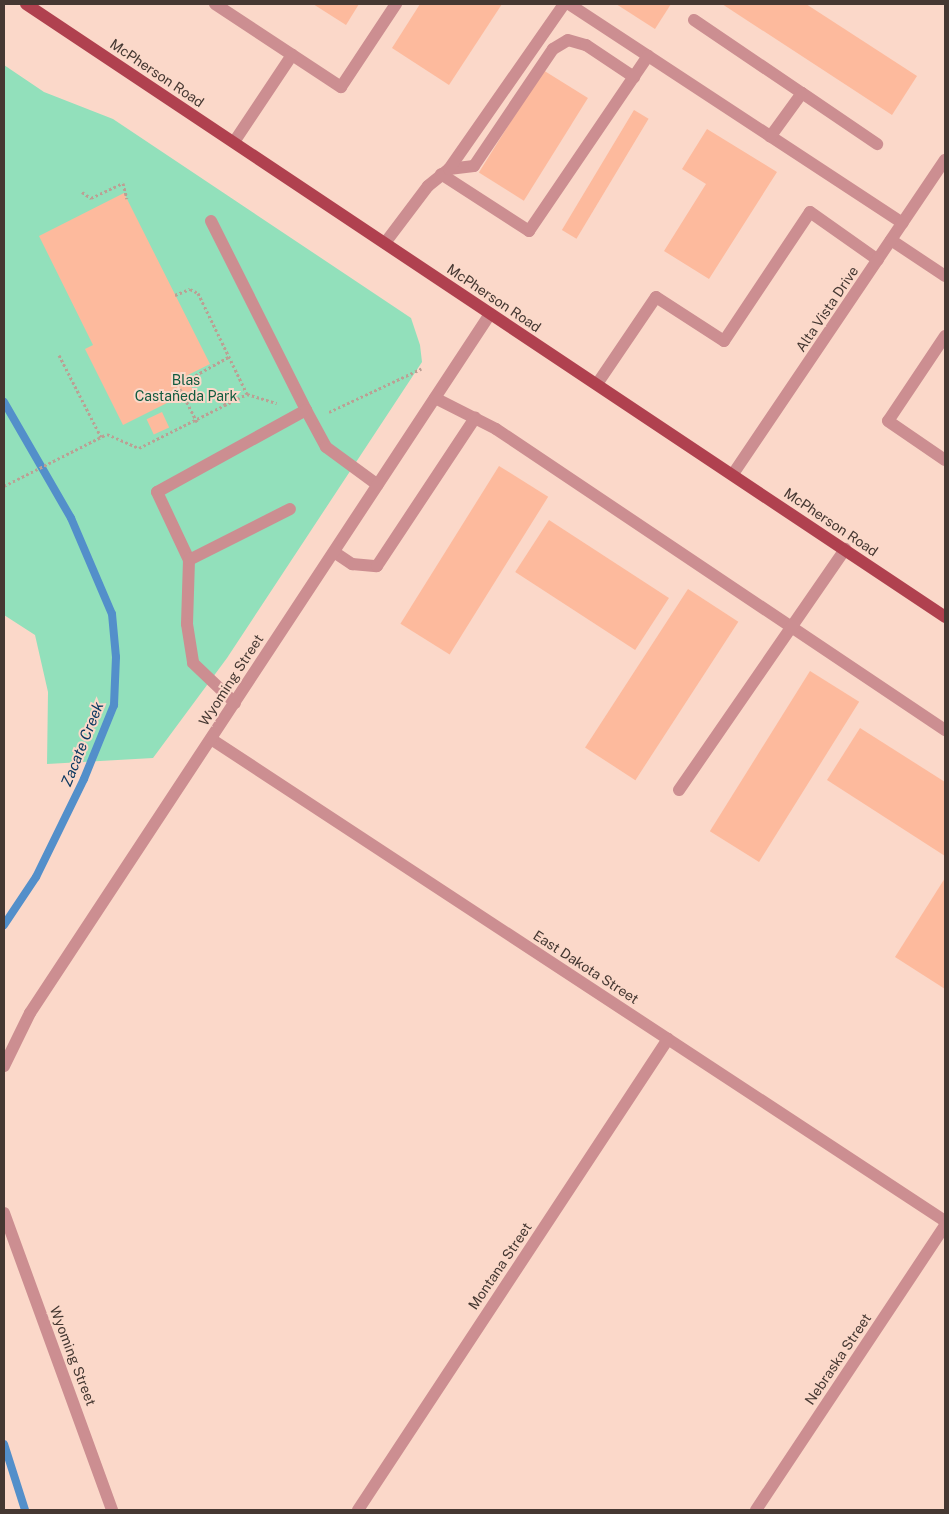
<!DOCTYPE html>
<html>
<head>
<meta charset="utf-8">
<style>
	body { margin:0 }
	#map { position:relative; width:949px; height:1514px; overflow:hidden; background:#fbd8c9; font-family:"Public Sans",sans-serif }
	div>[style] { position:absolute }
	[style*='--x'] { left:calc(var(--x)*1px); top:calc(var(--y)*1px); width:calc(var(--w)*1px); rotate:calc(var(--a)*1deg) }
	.green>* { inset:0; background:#92e0bb }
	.stream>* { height:8px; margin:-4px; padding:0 4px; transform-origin:4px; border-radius:4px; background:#538fca }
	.building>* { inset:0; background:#fdba9d; transform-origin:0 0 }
	.path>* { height:3px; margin-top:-1.5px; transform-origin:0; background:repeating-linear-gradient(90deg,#bba094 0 2.5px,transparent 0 5px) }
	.minor>* { height:12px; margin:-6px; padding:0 6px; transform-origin:6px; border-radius:6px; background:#cc8e91 }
	.major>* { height:12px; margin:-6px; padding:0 6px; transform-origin:6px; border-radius:6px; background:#b0414f }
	span { translate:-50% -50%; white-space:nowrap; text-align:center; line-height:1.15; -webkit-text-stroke:4px #fbd8c9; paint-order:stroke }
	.street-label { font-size:14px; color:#453832 }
	.park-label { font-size:14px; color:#115b3f }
	.water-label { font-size:15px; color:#0d3961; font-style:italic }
	.frame { position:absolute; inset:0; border:5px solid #453832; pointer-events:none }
</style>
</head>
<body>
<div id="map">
	<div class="green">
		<i style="clip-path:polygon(4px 65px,44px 92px,113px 119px,411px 318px,420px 345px,422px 362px,227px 658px,153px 758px,47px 764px,48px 692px,35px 635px,4px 615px)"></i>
	</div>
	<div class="stream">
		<i style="--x:4;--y:402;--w:134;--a:60"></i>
		<i style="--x:71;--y:518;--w:104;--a:66.9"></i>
		<i style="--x:112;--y:614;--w:43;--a:84.7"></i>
		<i style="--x:116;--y:657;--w:48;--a:92.4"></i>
		<i style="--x:114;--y:705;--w:80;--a:112.1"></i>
		<i style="--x:84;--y:779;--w:109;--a:116.1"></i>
		<i style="--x:36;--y:877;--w:58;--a:123.7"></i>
		<i style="--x:4;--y:1444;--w:69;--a:72.3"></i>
	</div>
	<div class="building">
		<i style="clip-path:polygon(313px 4px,359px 4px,346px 25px)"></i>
		<i style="clip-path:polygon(420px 4px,502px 4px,449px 85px,392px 48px)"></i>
		<i style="clip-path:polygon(616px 4px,671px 4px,655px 29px)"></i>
		<i style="clip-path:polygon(722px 4px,806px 4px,917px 76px,892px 115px)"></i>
		<i style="left:543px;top:70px;width:53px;height:121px;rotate:32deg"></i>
		<i style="left:634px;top:110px;width:17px;height:140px;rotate:31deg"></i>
		<i style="clip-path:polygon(707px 129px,777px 172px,709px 279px,664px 251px,706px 184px,682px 169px)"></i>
		<i style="clip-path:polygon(124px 193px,210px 364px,186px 376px,193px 390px,123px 425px,85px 349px,93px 345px,39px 236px)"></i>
		<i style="left:162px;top:412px;width:17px;height:17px;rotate:65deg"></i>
		<i style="left:499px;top:466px;width:58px;height:186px;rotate:32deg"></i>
		<i style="left:549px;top:520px;width:143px;height:62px;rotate:33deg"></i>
		<i style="left:688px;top:589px;width:60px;height:189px;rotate:33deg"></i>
		<i style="left:810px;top:671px;width:58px;height:189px;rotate:32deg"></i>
		<i style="clip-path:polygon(860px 728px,945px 782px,945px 856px,827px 780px)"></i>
		<i style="clip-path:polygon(945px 878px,945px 989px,895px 957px)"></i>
	</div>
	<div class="path">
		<i style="--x:82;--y:192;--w:11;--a:34"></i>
		<i style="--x:91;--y:198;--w:35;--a:-25"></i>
		<i style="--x:123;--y:183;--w:16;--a:76"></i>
		<i style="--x:175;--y:295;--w:16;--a:-22"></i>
		<i style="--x:190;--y:289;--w:9;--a:27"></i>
		<i style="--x:198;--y:293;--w:112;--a:64.1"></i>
		<i style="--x:59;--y:355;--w:92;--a:62.9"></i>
		<i style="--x:220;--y:394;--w:14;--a:65"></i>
		<i style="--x:212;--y:396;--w:16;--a:-18"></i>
		<i style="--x:329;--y:412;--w:102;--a:-25.1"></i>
		<i style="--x:197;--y:422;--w:42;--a:-117.2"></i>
		<i style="--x:178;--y:385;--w:60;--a:-29.1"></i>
		<i style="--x:4;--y:486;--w:115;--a:-26.8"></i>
		<i style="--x:107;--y:434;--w:35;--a:24"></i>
		<i style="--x:139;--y:448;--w:121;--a:-26.6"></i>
		<i style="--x:247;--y:394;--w:31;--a:17"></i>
	</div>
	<div class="minor">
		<i style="--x:215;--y:4;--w:151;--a:33.4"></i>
		<i style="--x:341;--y:87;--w:100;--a:-56.5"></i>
		<i style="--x:569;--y:4;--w:399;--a:33.3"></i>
		<i style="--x:694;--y:20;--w:130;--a:34.1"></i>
		<i style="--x:802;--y:93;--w:54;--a:126"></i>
		<i style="--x:802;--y:93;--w:91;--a:34.2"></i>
		<i style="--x:234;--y:142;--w:105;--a:-56.3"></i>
		<i style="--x:449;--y:169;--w:25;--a:-7"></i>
		<i style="--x:474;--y:166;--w:141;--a:-56"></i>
		<i style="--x:553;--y:49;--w:17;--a:-31"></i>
		<i style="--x:568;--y:40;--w:19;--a:16"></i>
		<i style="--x:586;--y:45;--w:58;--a:33.7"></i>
		<i style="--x:441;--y:174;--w:105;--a:32.9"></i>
		<i style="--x:529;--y:231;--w:212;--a:-55.8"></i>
		<i style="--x:211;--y:221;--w:212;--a:63.3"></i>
		<i style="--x:306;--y:410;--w:170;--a:151.2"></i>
		<i style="--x:157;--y:492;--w:75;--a:64.8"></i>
		<i style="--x:189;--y:560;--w:64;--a:91.8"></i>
		<i style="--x:187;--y:624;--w:39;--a:81"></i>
		<i style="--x:193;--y:663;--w:58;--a:43.6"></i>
		<i style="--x:891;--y:240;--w:65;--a:33.7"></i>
		<i style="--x:385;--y:243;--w:71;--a:-53"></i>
		<i style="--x:428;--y:186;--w:27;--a:-39"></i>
		<i style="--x:449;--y:169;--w:201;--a:-55.1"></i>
		<i style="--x:945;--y:336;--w:102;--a:123.8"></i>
		<i style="--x:888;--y:421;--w:69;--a:34.4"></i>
		<i style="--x:597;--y:384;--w:105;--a:-55.9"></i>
		<i style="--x:656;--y:297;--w:81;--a:32.9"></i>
		<i style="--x:724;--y:341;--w:155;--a:-56.3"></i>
		<i style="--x:810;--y:212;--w:83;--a:35.2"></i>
		<i style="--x:435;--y:398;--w:68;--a:26.9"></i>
		<i style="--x:496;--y:429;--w:541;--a:33.84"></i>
		<i style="--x:306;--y:410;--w:42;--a:61.6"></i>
		<i style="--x:326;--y:447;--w:64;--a:36.2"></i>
		<i style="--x:733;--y:474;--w:379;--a:-56"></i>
		<i style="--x:334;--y:552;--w:22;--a:34"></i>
		<i style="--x:352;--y:564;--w:25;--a:5"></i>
		<i style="--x:377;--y:566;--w:178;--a:-56.5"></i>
		<i style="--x:189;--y:560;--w:113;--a:-26.8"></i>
		<i style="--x:211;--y:739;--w:878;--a:33.29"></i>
		<i style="--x:679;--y:790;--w:293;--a:-55.4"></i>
		<i style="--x:4;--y:1066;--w:59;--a:-63.9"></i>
		<i style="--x:30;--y:1013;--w:837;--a:-56.65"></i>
		<i style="--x:4;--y:1213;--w:316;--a:70"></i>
		<i style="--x:358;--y:1510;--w:564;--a:-56.65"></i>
		<i style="--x:756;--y:1510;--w:342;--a:-56.4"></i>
	</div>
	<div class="major">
		<i style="--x:26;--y:4;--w:1105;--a:33.7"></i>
	</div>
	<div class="street-label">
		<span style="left:157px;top:73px;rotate:34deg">McPherson Road</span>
		<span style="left:494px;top:298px;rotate:34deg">McPherson Road</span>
		<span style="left:827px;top:309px;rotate:-56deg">Alta Vista Drive</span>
		<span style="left:831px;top:522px;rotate:34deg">McPherson Road</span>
		<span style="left:231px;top:680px;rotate:-57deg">Wyoming Street</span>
		<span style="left:586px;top:967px;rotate:33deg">East Dakota Street</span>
		<span style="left:500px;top:1266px;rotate:-56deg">Montana Street</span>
		<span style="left:73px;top:1356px;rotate:69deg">Wyoming Street</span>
		<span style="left:838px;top:1359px;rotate:-56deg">Nebraska Street</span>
	</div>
	<div class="park-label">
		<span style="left:186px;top:388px">Blas<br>Castañeda Park</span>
	</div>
	<div class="water-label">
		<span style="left:82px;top:744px;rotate:-68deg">Zacate Creek</span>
	</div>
	<div class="frame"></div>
</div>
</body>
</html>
